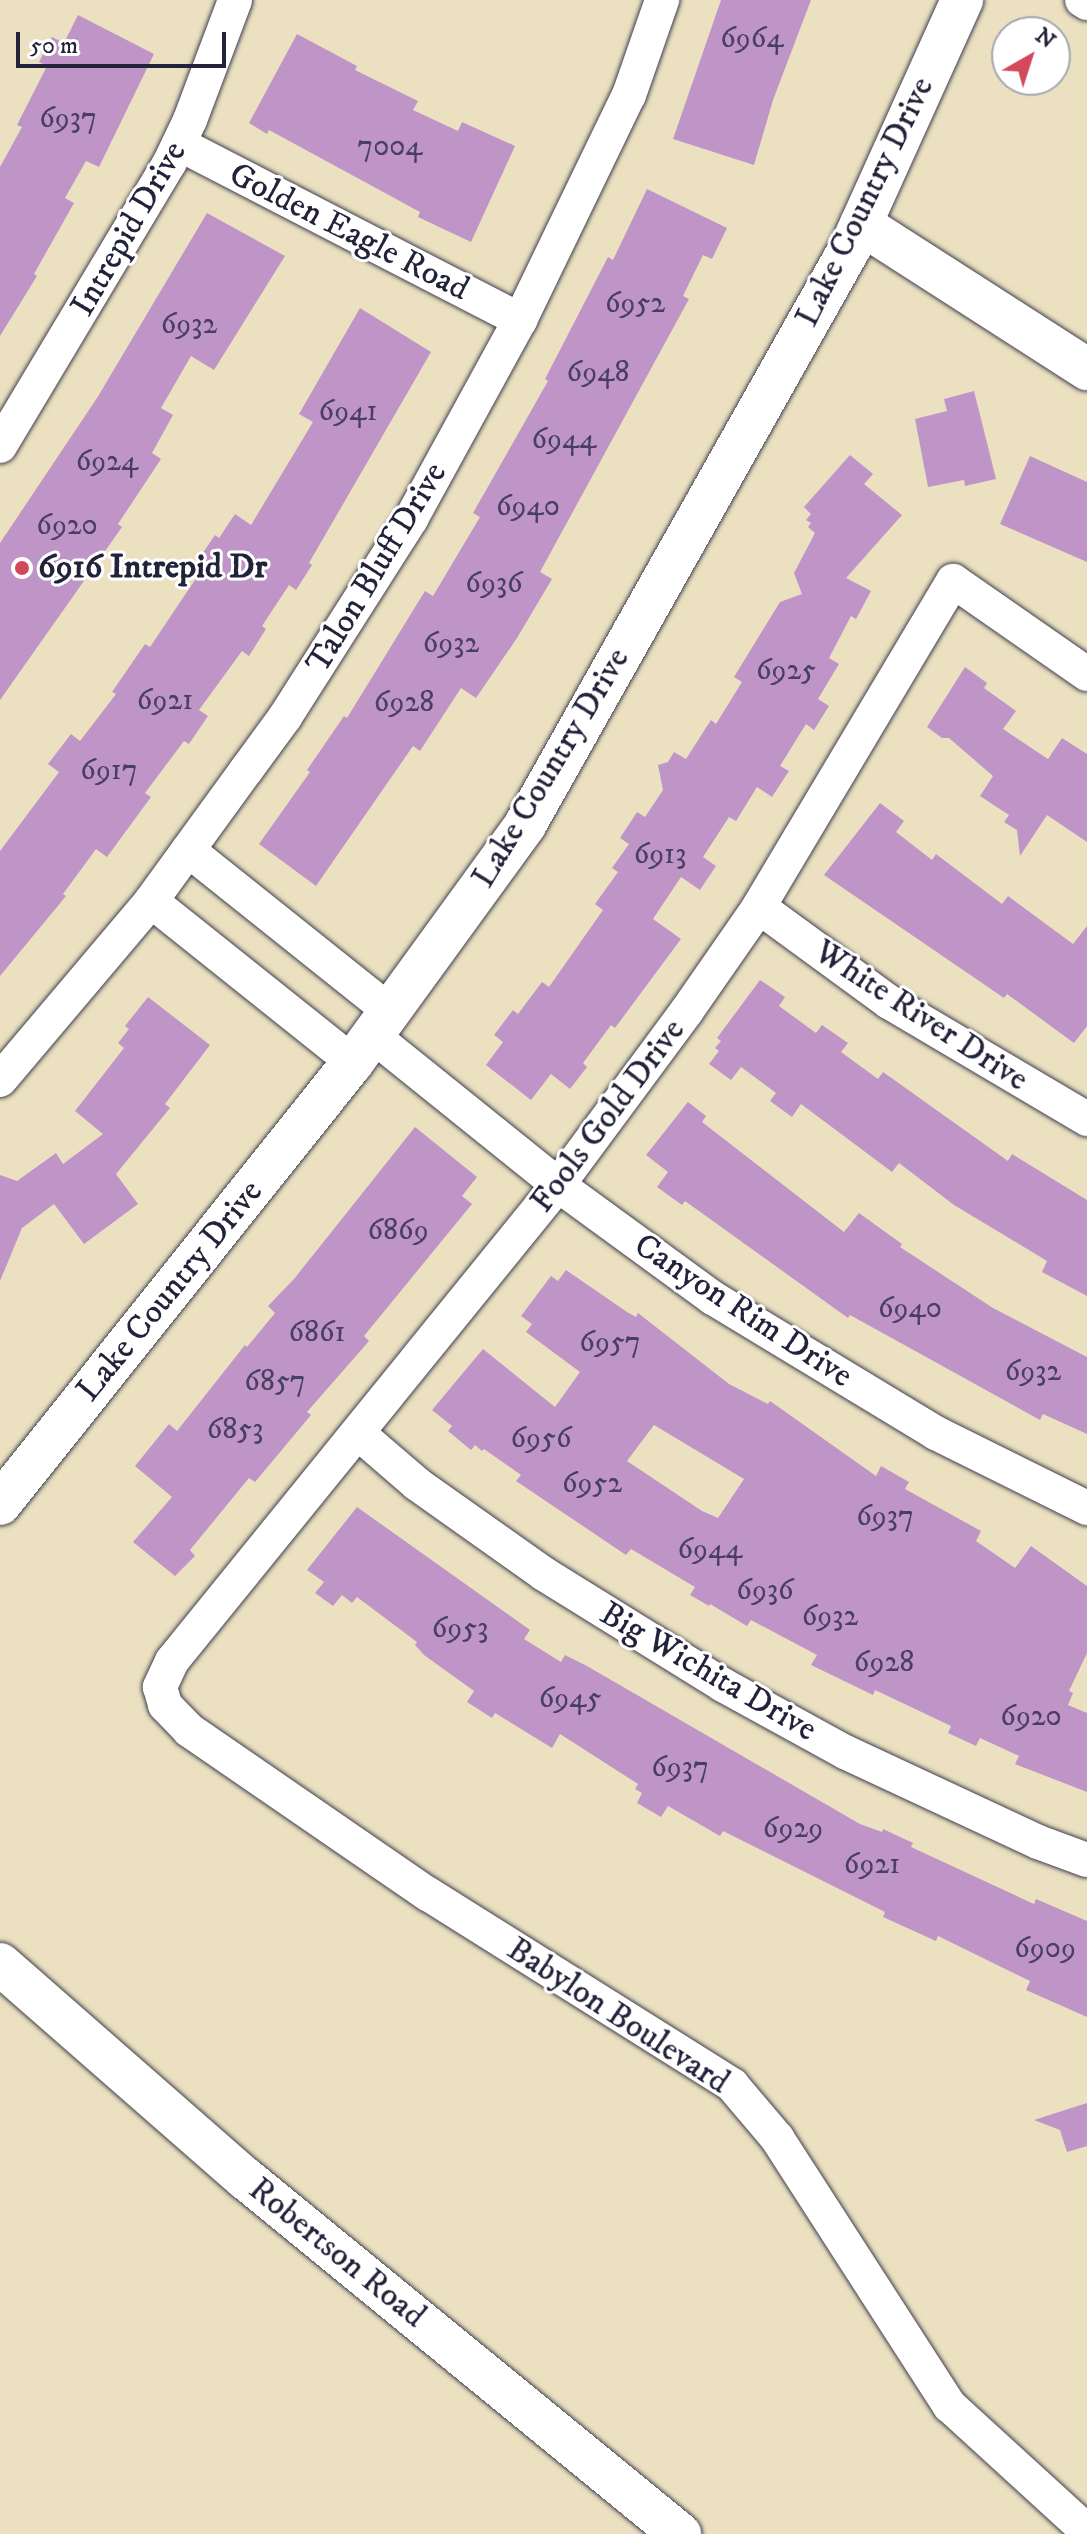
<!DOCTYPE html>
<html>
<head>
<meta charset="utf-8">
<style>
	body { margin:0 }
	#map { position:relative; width:1087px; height:2534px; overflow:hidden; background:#ebe1c0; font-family:"IM FELL DW Pica",serif }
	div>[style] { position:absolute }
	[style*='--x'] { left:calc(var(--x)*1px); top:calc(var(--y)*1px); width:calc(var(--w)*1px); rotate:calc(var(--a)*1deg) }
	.building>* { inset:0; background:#bf95c8 }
	.roads { filter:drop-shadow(0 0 2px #403f4f) drop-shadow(0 0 2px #403f4f) }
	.minor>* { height:34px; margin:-17px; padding:0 17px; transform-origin:17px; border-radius:17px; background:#fff }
	.tertiary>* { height:42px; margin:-21px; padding:0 21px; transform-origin:21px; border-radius:21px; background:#fff }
	.dots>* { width:22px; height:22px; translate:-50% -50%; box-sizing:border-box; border:4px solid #fff; border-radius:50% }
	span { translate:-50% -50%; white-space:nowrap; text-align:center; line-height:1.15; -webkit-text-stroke:6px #fff; paint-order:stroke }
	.number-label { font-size:30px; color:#493f5e }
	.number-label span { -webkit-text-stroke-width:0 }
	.street-label { font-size:34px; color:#22223b }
	.poi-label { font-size:34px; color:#22223b; font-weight:700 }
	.left { translate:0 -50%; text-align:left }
	.north { position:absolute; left:991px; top:16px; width:80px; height:80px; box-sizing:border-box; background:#fff; border:2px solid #a7a7b1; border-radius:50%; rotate:39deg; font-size:22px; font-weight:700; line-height:32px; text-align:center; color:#22223b }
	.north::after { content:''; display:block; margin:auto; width:28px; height:36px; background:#d1495b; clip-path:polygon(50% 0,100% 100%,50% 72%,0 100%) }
	.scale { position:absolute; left:16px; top:32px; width:210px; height:36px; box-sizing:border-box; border:4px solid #22223b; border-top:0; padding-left:10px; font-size:24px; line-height:28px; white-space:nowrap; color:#22223b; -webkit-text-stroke:6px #fff; paint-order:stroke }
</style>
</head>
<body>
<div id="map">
	<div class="building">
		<i style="clip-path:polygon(721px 0,811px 0,773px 100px,754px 165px,673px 139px)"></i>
		<i style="clip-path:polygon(78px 15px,154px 54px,99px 167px,86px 161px,65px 198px,74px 203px,34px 274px,37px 276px,0 336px,0 167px,22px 127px,17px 125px,47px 66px,39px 62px,52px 37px,64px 43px)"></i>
		<i style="clip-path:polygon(297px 34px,357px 66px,355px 70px,418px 101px,413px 110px,458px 131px,462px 122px,515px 146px,471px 242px,418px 217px,420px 212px,269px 130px,267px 134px,249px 123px)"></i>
		<i style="clip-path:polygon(647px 189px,727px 228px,712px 259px,703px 255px,683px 296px,689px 299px,540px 572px,552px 579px,517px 638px,476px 698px,461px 688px,420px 751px,413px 746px,316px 886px,259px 844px,310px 772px,307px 770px,344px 716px,347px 718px,425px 591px,433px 596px,480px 517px,473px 513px,548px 381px,545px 379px,608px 257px,613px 260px)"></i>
		<i style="clip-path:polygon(207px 213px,285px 256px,214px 370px,191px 356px,161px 408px,173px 415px,152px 453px,161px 459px,118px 524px,122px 527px,0 700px,0 543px,97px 398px)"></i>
		<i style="clip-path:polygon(360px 308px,431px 352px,309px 563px,312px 565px,296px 590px,289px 585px,262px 626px,266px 629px,249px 656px,242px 651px,199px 710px,208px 716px,189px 744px,184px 741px,145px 793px,151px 797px,107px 857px,96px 849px,63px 894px,66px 896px,0 976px,0 851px,59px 772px,48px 764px,71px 734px,80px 741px,116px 694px,112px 692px,145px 644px,150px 647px,207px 562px,200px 557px,215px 535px,219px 538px,235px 514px,251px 525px,313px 422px,299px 414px)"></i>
		<i style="clip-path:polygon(974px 391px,996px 479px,965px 486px,964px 480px,928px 487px,915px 419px,947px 411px,944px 399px)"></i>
		<i style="clip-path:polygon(850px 455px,873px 474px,864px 484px,902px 515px,846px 578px,871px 591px,856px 619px,851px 616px,829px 658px,839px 664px,818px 699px,829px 706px,814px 730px,806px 724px,780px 766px,789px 771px,772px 797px,757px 787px,736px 821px,729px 817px,703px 857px,716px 866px,700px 890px,681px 877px,653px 919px,681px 939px,615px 1028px,611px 1025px,583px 1063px,587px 1067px,570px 1089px,551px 1074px,531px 1100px,486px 1065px,503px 1042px,494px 1035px,513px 1010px,518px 1014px,542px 982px,549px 987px,603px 910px,595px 904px,618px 872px,612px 868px,629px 844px,620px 838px,637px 812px,645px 817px,663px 790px,658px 765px,668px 762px,674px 752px,686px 759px,711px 720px,716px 724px,742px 682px,734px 677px,780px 602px,802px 594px,794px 573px,815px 533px,808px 527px,811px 523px,806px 520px,811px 514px,804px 507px)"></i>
		<i style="clip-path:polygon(1030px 456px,1087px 482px,1087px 562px,1000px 524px)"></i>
		<i style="clip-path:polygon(965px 667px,987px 683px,984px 688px,1016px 711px,1003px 729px,1048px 759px,1062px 738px,1087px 754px,1087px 842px,1047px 815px,1020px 856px,1017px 830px,1004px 822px,1009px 815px,980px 796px,993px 776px,949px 738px,942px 738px,927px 727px)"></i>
		<i style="clip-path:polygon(880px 803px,904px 821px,896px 832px,932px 860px,936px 854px,1002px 904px,1008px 896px,1073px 944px,1087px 926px,1087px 1026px,1074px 1043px,1007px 994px,1004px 998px,824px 875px)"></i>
		<i style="clip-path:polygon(760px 980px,785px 997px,779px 1006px,816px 1033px,822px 1025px,848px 1043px,841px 1052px,878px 1079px,883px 1072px,1008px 1161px,1012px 1154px,1087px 1200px,1087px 1296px,1042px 1272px,1047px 1261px,954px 1205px,899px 1163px,892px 1172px,801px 1104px,792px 1117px,770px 1101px,776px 1093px,741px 1067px,731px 1080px,709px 1064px,719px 1051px,715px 1048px,721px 1041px,717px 1038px)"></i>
		<i style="clip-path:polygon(148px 997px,210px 1045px,165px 1104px,170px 1108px,116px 1174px,138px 1204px,84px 1244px,54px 1204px,22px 1228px,0 1281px,0 1175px,17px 1181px,56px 1153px,63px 1164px,103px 1134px,75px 1111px,124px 1048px,118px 1043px,129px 1029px,125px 1026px)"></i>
		<i style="clip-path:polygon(688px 1102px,706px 1116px,702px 1122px,844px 1232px,859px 1213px,902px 1244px,900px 1247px,993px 1308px,1087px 1357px,1087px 1434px,1043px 1414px,1040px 1420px,850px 1315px,848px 1318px,685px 1201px,682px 1205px,657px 1187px,668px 1172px,646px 1155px)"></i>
		<i style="clip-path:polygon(415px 1127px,477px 1177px,462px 1196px,472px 1204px,364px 1336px,369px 1341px,307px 1412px,311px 1415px,255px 1482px,249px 1478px,190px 1550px,195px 1556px,175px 1576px,133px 1542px,172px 1497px,135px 1466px,169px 1424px,177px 1431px,245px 1345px,247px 1347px,275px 1313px,268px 1306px,294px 1279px)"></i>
		<i style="clip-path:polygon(evenodd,566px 1270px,627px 1312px,636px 1317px,638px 1313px,729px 1384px,768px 1404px,770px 1401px,876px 1476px,881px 1466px,909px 1482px,905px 1489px,981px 1531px,976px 1541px,1015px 1568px,1031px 1546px,1087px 1586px,1087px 1653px,1069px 1691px,1073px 1693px,1068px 1705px,1087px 1713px,1087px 1792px,1015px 1764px,1019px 1756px,980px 1738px,976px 1746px,948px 1733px,951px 1726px,875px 1690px,873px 1695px,811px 1665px,817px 1655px,751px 1620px,747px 1626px,710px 1604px,709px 1606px,690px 1595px,695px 1587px,631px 1549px,626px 1555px,516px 1481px,521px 1475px,484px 1449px,482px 1451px,475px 1445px,471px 1450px,448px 1431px,452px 1426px,432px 1410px,483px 1349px,555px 1407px,580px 1372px,526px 1332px,532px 1324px,521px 1316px,551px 1276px,558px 1281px,566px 1270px,654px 1425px,744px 1479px,718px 1518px,702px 1511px,627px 1461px,654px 1425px)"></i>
		<i style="clip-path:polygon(357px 1507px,530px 1630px,524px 1639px,561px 1662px,565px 1655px,587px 1666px,860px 1824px,882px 1832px,883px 1829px,913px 1843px,911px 1847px,1034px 1904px,1036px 1899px,1087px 1921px,1087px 2017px,1026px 1990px,1030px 1981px,938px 1936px,936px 1941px,883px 1917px,885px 1912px,723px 1831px,720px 1836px,668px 1806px,661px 1817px,637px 1803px,642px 1793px,635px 1789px,638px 1784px,560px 1734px,552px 1748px,495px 1713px,492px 1718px,467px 1702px,474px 1691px,424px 1655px,415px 1645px,417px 1642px,357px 1597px,352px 1603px,342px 1595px,333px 1606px,315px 1593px,324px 1582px,307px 1570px)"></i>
		<i style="clip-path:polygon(1087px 2103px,1087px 2146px,1067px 2152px,1060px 2130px,1034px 2120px)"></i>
	</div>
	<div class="roads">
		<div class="minor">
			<i style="--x:1082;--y:0;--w:6;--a:31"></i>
			<i style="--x:179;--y:144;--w:384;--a:27.3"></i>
			<i style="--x:0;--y:446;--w:329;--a:-59.1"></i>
			<i style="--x:169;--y:164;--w:49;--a:-64.5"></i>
			<i style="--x:190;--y:120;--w:128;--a:-69.4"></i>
			<i style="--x:1087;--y:674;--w:163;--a:-145.2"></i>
			<i style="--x:953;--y:581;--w:379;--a:120.8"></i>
			<i style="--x:759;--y:907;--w:128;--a:124.8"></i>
			<i style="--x:686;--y:1012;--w:215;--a:126.5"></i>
			<i style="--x:558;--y:1185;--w:613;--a:129.04"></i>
			<i style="--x:172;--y:1661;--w:29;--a:115"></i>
			<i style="--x:160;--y:1687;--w:19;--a:74"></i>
			<i style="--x:165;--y:1705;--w:35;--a:46"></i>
			<i style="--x:189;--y:1730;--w:290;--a:34.5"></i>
			<i style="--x:428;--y:1894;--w:359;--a:32.1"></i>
			<i style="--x:732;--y:2085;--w:70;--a:49.7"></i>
			<i style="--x:777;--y:2138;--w:319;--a:57.2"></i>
			<i style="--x:950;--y:2406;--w:185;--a:42.4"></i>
			<i style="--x:188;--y:850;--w:260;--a:38.6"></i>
			<i style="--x:151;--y:901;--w:258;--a:38.6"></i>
			<i style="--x:759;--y:907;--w:161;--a:36.2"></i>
			<i style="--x:889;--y:1002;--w:230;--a:30.6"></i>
			<i style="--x:373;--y:1036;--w:238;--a:38.8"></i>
			<i style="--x:558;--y:1185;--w:192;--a:36.1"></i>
			<i style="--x:713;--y:1298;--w:261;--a:31.2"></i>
			<i style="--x:936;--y:1433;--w:169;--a:26.4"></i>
			<i style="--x:0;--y:1080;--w:234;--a:-49.8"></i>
			<i style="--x:151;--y:901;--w:163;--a:-54"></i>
			<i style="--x:247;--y:769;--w:64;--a:-53.8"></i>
			<i style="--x:285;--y:717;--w:235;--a:-57.5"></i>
			<i style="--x:411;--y:519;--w:227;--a:-61.3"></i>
			<i style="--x:520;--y:320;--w:250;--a:-64.2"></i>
			<i style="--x:629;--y:95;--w:101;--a:-70.8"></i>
			<i style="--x:358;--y:1433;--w:78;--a:40.8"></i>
			<i style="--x:417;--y:1484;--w:156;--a:35.3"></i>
			<i style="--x:544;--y:1574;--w:211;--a:31.8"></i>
			<i style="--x:723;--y:1685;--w:139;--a:28.8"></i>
			<i style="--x:845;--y:1752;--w:213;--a:25"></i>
			<i style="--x:1038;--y:1842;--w:52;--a:20.2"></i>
		</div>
		<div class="tertiary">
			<i style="--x:861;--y:224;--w:269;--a:32.7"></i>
			<i style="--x:0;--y:1504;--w:566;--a:-51.39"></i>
			<i style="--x:353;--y:1062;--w:293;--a:-54"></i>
			<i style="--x:525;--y:825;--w:664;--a:-60.62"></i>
			<i style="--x:851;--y:246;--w:270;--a:-65.7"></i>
			<i style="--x:0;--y:1964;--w:327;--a:41.2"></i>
			<i style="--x:246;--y:2179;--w:561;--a:39.28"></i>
		</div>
	</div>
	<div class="dots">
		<i style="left:22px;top:568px;background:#d1495b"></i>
	</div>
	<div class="number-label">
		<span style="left:752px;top:39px">6964</span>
		<span style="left:68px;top:119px">6937</span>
		<span style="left:390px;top:147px">7004</span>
		<span style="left:635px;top:304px">6952</span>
		<span style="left:189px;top:325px">6932</span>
		<span style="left:598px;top:373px">6948</span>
		<span style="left:348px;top:412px">6941</span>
		<span style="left:564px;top:440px">6944</span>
		<span style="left:107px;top:462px">6924</span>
		<span style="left:528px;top:507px">6940</span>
		<span style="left:67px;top:526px">6920</span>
		<span style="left:494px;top:584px">6936</span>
		<span style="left:451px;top:644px">6932</span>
		<span style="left:786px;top:671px">6925</span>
		<span style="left:165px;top:701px">6921</span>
		<span style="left:404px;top:703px">6928</span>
		<span style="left:109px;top:771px">6917</span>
		<span style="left:660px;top:855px">6913</span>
		<span style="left:398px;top:1231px">6869</span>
		<span style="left:910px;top:1309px">6940</span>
		<span style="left:317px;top:1333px">6861</span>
		<span style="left:610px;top:1343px">6957</span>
		<span style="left:1033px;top:1372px">6932</span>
		<span style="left:275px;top:1382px">6857</span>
		<span style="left:235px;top:1430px">6853</span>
		<span style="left:541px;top:1439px">6956</span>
		<span style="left:592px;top:1484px">6952</span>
		<span style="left:885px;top:1517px">6937</span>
		<span style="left:710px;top:1550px">6944</span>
		<span style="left:765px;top:1591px">6936</span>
		<span style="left:830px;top:1617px">6932</span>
		<span style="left:460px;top:1629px">6953</span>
		<span style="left:884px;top:1663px">6928</span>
		<span style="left:570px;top:1699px">6945</span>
		<span style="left:1031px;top:1717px">6920</span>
		<span style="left:680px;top:1768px">6937</span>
		<span style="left:793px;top:1829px">6929</span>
		<span style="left:872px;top:1865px">6921</span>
		<span style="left:1045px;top:1949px">6909</span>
	</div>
	<div class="street-label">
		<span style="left:865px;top:202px;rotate:-64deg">Lake Country Drive</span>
		<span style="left:129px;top:229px;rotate:-60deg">Intrepid Drive</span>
		<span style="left:349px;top:232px;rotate:27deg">Golden Eagle Road</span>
		<span style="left:377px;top:568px;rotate:-59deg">Talon Bluff Drive</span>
		<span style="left:551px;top:768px;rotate:-59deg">Lake Country Drive</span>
		<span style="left:921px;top:1016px;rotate:33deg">White River Drive</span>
		<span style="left:608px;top:1116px;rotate:-53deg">Fools Gold Drive</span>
		<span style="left:170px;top:1291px;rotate:-51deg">Lake Country Drive</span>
		<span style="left:743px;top:1311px;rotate:33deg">Canyon Rim Drive</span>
		<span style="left:708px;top:1672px;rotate:30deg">Big Wichita Drive</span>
		<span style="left:618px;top:2016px;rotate:33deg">Babylon Boulevard</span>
		<span style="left:337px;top:2253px;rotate:39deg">Robertson Road</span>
	</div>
	<div class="poi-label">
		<span class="left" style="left:38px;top:568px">6916 Intrepid Dr</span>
	</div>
	<div class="north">N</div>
	<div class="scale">50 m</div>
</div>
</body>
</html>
